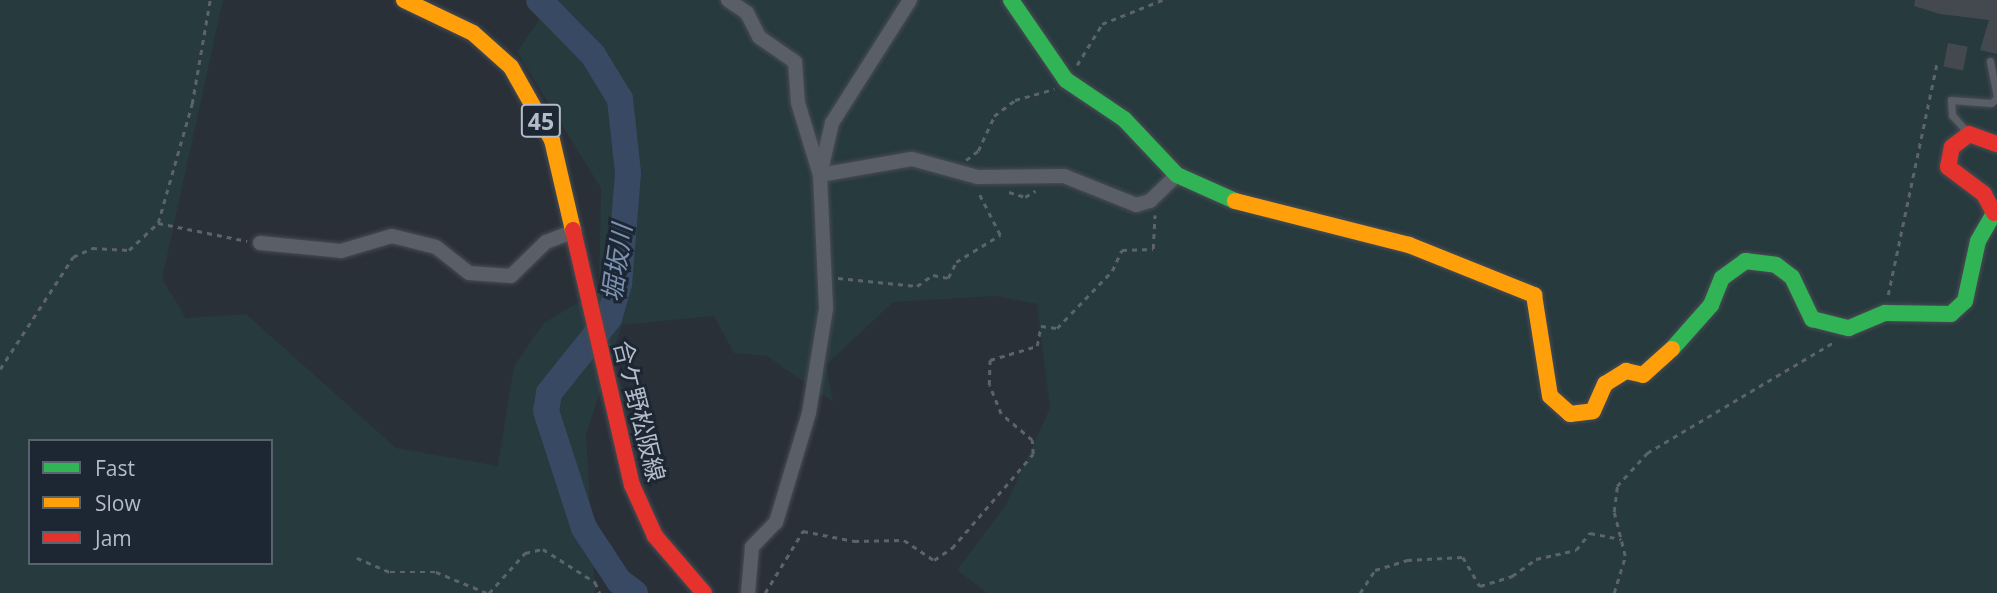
<!DOCTYPE html>
<html>
<head>
<meta charset="utf-8">
<style>
	body { margin:0 }
	#map { position:relative; width:1997px; height:593px; overflow:hidden; background:#2a3038; font-family:"Open Sans","Noto Sans JP",sans-serif }
	div>[style] { position:absolute }
	[style*='--x'] { left:calc(var(--x)*1px); top:calc(var(--y)*1px); width:calc(var(--w)*1px); rotate:calc(var(--a)*1deg) }
	.green>* { inset:0; background:#273a3e }
	.river>* { height:26px; margin:-13px; padding:0 13px; transform-origin:13px; border-radius:13px; background:#384963 }
	.building>* { inset:0; background:#444950; transform-origin:0 0 }
	.path>* { height:2.5px; margin-top:-1.25px; transform-origin:0; background:repeating-linear-gradient(90deg,#5d636a 0 5px,transparent 0 10px) }
	.roads { filter:drop-shadow(0 0 2px #484c53) drop-shadow(0 0 2px #484c53) }
	.lane>* { height:7px; margin:-3.5px; padding:0 3.5px; transform-origin:3.5px; border-radius:3.5px; background:#5a5e66 }
	.street>* { height:14px; margin:-7px; padding:0 7px; transform-origin:7px; border-radius:7px; background:#5a5e66 }
	.fast>* { height:16px; margin:-8px; padding:0 8px; transform-origin:8px; border-radius:8px; background:#30b455 }
	.slow>* { height:16px; margin:-8px; padding:0 8px; transform-origin:8px; border-radius:8px; background:#ff9f0a }
	.jam>* { height:16px; margin:-8px; padding:0 8px; transform-origin:8px; border-radius:8px; background:#e5322d }
	span { translate:-50% -50%; white-space:nowrap; text-align:center; line-height:1.15; -webkit-text-stroke:6px #1d2633; paint-order:stroke }
	.shield-label span { padding:2px 5px; background:#1d2633; border:2px solid; border-radius:5px; -webkit-text-stroke-width:0 }
	.shield-label { font-size:23px; color:#b4bcc9; font-weight:700 }
	.street-label { font-size:24px; color:#b4bcc9 }
	.water-label { font-size:26px; color:#7c92b1; font-style:italic }
	.legend { position:absolute; left:28px; top:439px; width:245px; height:126px; box-sizing:border-box; background:#1d2633; border:2px solid #59626f; margin:0; padding:9px 12px; list-style:none; font-size:21px; color:#b4bcc9 }
	.legend li { display:flex; align-items:center; gap:14px; height:35px }
	.legend b { width:35px; border:2px solid #59626f }
</style>
</head>
<body>
<div id="map">
	<div class="green">
		<i style="clip-path:polygon(evenodd,0 0,223px 0,162px 279px,186px 318px,246px 314px,396px 448px,498px 466px,514px 366px,544px 323px,599px 290px,601px 188px,517px 52px,553px 0,1997px 0,1997px 593px,987px 593px,957px 570px,1006px 505px,1050px 408px,1037px 304px,997px 296px,893px 302px,826px 365px,833px 402px,767px 356px,734px 353px,714px 316px,622px 325px,586px 434px,595px 593px,0 593px,0 0,30px 441px,271px 441px,271px 563px,30px 563px,30px 441px)"></i>
	</div>
	<div class="river">
		<i style="--x:539;--y:0;--w:77;--a:45.5"></i>
		<i style="--x:593;--y:55;--w:52;--a:58.5"></i>
		<i style="--x:620;--y:99;--w:74;--a:83.8"></i>
		<i style="--x:628;--y:173;--w:111;--a:94.6"></i>
		<i style="--x:619;--y:284;--w:35;--a:106"></i>
		<i style="--x:609;--y:318;--w:96;--a:128.7"></i>
		<i style="--x:549;--y:393;--w:18;--a:99"></i>
		<i style="--x:546;--y:411;--w:123;--a:72"></i>
		<i style="--x:584;--y:528;--w:64;--a:56.6"></i>
		<i style="--x:619;--y:581;--w:20;--a:37"></i>
	</div>
	<div class="building">
		<i style="clip-path:polygon(1915px 0,1997px 0,1997px 54px,1980px 50px,1989px 20px,1940px 14px,1914px 6px)"></i>
		<i style="left:1948px;top:43px;width:20px;height:24px;rotate:11deg"></i>
	</div>
	<div class="path">
		<i style="--x:1077;--y:65;--w:48;--a:-58.6"></i>
		<i style="--x:1102;--y:24;--w:65;--a:-21.8"></i>
		<i style="--x:966;--y:160;--w:15;--a:-37"></i>
		<i style="--x:978;--y:151;--w:38;--a:-65"></i>
		<i style="--x:994;--y:116;--w:26;--a:-37"></i>
		<i style="--x:1015;--y:100;--w:41;--a:-15.8"></i>
		<i style="--x:1009;--y:192;--w:17;--a:17"></i>
		<i style="--x:1025;--y:197;--w:12;--a:-31"></i>
		<i style="--x:158;--y:223;--w:124;--a:-74.1"></i>
		<i style="--x:192;--y:104;--w:106;--a:-80.2"></i>
		<i style="--x:838;--y:278;--w:79;--a:5.8"></i>
		<i style="--x:917;--y:286;--w:19;--a:-35"></i>
		<i style="--x:933;--y:275;--w:15;--a:11"></i>
		<i style="--x:948;--y:278;--w:18;--a:-63"></i>
		<i style="--x:956;--y:262;--w:52;--a:-31.5"></i>
		<i style="--x:1000;--y:235;--w:48;--a:-117.1"></i>
		<i style="--x:1888;--y:295;--w:238;--a:-78.1"></i>
		<i style="--x:0;--y:369;--w:134;--a:-56.9"></i>
		<i style="--x:73;--y:257;--w:21;--a:-25"></i>
		<i style="--x:92;--y:248;--w:37;--a:3"></i>
		<i style="--x:129;--y:250;--w:40;--a:-43"></i>
		<i style="--x:158;--y:223;--w:91;--a:11.4"></i>
		<i style="--x:357;--y:558;--w:36;--a:23"></i>
		<i style="--x:390;--y:572;--w:46;--a:0"></i>
		<i style="--x:436;--y:572;--w:55;--a:22.4"></i>
		<i style="--x:489;--y:593;--w:54;--a:-48"></i>
		<i style="--x:525;--y:553;--w:18;--a:-13"></i>
		<i style="--x:543;--y:549;--w:62;--a:32.4"></i>
		<i style="--x:595;--y:582;--w:12;--a:66"></i>
		<i style="--x:765;--y:593;--w:73;--a:-58.5"></i>
		<i style="--x:803;--y:531;--w:52;--a:11.1"></i>
		<i style="--x:854;--y:541;--w:50;--a:-1.1"></i>
		<i style="--x:904;--y:540;--w:36;--a:34"></i>
		<i style="--x:934;--y:560;--w:22;--a:-34"></i>
		<i style="--x:952;--y:548;--w:124;--a:-49.2"></i>
		<i style="--x:1033;--y:454;--w:14;--a:-94"></i>
		<i style="--x:1032;--y:440;--w:40;--a:-140"></i>
		<i style="--x:1001;--y:414;--w:31;--a:-112"></i>
		<i style="--x:989;--y:385;--w:25;--a:-88"></i>
		<i style="--x:990;--y:360;--w:49;--a:-16.6"></i>
		<i style="--x:1037;--y:346;--w:20;--a:-79"></i>
		<i style="--x:1041;--y:326;--w:16;--a:7"></i>
		<i style="--x:1057;--y:328;--w:79;--a:-46"></i>
		<i style="--x:1112;--y:271;--w:23;--a:-65"></i>
		<i style="--x:1122;--y:250;--w:31;--a:-2"></i>
		<i style="--x:1153;--y:249;--w:34;--a:-87"></i>
		<i style="--x:1360;--y:593;--w:27;--a:-57"></i>
		<i style="--x:1375;--y:570;--w:34;--a:-17"></i>
		<i style="--x:1407;--y:560;--w:56;--a:-3.1"></i>
		<i style="--x:1463;--y:557;--w:34;--a:60"></i>
		<i style="--x:1480;--y:586;--w:34;--a:-17"></i>
		<i style="--x:1512;--y:576;--w:29;--a:-35"></i>
		<i style="--x:1536;--y:559;--w:41;--a:-12.7"></i>
		<i style="--x:1576;--y:550;--w:22;--a:-51"></i>
		<i style="--x:1590;--y:533;--w:32;--a:11"></i>
		<i style="--x:1614;--y:593;--w:39;--a:-73"></i>
		<i style="--x:1625;--y:556;--w:45;--a:-104"></i>
		<i style="--x:1614;--y:512;--w:26;--a:-83"></i>
		<i style="--x:1617;--y:486;--w:45;--a:-47.7"></i>
		<i style="--x:1647;--y:453;--w:217;--a:-30.7"></i>
	</div>
	<div class="roads">
		<div class="lane">
			<i style="--x:1990;--y:61;--w:36;--a:79"></i>
			<i style="--x:1969;--y:134;--w:25;--a:-132"></i>
			<i style="--x:1952;--y:115;--w:15;--a:-94"></i>
			<i style="--x:1951;--y:100;--w:40;--a:4.3"></i>
			<i style="--x:1991;--y:103;--w:8;--a:-40"></i>
		</div>
		<div class="street">
			<i style="--x:728;--y:0;--w:23;--a:34"></i>
			<i style="--x:747;--y:13;--w:27;--a:63"></i>
			<i style="--x:759;--y:37;--w:44;--a:34.8"></i>
			<i style="--x:795;--y:62;--w:41;--a:85.8"></i>
			<i style="--x:798;--y:103;--w:75;--a:73"></i>
			<i style="--x:820;--y:175;--w:134;--a:87.4"></i>
			<i style="--x:826;--y:309;--w:105;--a:99.3"></i>
			<i style="--x:809;--y:413;--w:114;--a:106.8"></i>
			<i style="--x:776;--y:522;--w:35;--a:134"></i>
			<i style="--x:752;--y:547;--w:46;--a:95"></i>
			<i style="--x:910;--y:0;--w:146;--a:122.4"></i>
			<i style="--x:832;--y:123;--w:53;--a:103"></i>
			<i style="--x:820;--y:175;--w:93;--a:-9.9"></i>
			<i style="--x:912;--y:159;--w:68;--a:15.3"></i>
			<i style="--x:978;--y:177;--w:86;--a:-0.7"></i>
			<i style="--x:1064;--y:176;--w:78;--a:21.9"></i>
			<i style="--x:1136;--y:205;--w:15;--a:-16"></i>
			<i style="--x:1150;--y:201;--w:37;--a:-44"></i>
			<i style="--x:260;--y:243;--w:81;--a:5.6"></i>
			<i style="--x:341;--y:251;--w:53;--a:-16.4"></i>
			<i style="--x:392;--y:236;--w:45;--a:14"></i>
			<i style="--x:436;--y:247;--w:42;--a:38.2"></i>
			<i style="--x:469;--y:273;--w:42;--a:4.1"></i>
			<i style="--x:511;--y:276;--w:49;--a:-44.2"></i>
			<i style="--x:546;--y:242;--w:31;--a:-21"></i>
		</div>
		<div class="fast">
			<i style="--x:1011;--y:0;--w:97;--a:55.5"></i>
			<i style="--x:1066;--y:80;--w:70;--a:33.9"></i>
			<i style="--x:1124;--y:119;--w:77;--a:46.6"></i>
			<i style="--x:1177;--y:175;--w:64;--a:24.1"></i>
			<i style="--x:1672;--y:349;--w:59;--a:-48.4"></i>
			<i style="--x:1711;--y:305;--w:29;--a:-68"></i>
			<i style="--x:1722;--y:278;--w:29;--a:-36"></i>
			<i style="--x:1745;--y:261;--w:31;--a:7"></i>
			<i style="--x:1776;--y:265;--w:20;--a:37"></i>
			<i style="--x:1792;--y:277;--w:47;--a:64.5"></i>
			<i style="--x:1812;--y:319;--w:38;--a:14"></i>
			<i style="--x:1849;--y:328;--w:39;--a:-23"></i>
			<i style="--x:1885;--y:313;--w:66;--a:0.9"></i>
			<i style="--x:1951;--y:314;--w:19;--a:-43"></i>
			<i style="--x:1965;--y:301;--w:61;--a:-77.8"></i>
			<i style="--x:1978;--y:241;--w:32;--a:-60"></i>
		</div>
		<div class="slow">
			<i style="--x:404;--y:0;--w:76;--a:25.6"></i>
			<i style="--x:473;--y:33;--w:51;--a:41.8"></i>
			<i style="--x:511;--y:67;--w:84;--a:60.7"></i>
			<i style="--x:552;--y:140;--w:92;--a:76.9"></i>
			<i style="--x:1235;--y:201;--w:179;--a:14.2"></i>
			<i style="--x:1409;--y:245;--w:135;--a:21.8"></i>
			<i style="--x:1534;--y:295;--w:102;--a:81"></i>
			<i style="--x:1550;--y:396;--w:27;--a:42"></i>
			<i style="--x:1570;--y:414;--w:23;--a:-7"></i>
			<i style="--x:1593;--y:411;--w:30;--a:-66"></i>
			<i style="--x:1605;--y:384;--w:25;--a:-32"></i>
			<i style="--x:1626;--y:371;--w:17;--a:13"></i>
			<i style="--x:1643;--y:375;--w:39;--a:-42"></i>
		</div>
		<div class="jam">
			<i style="--x:1994;--y:213;--w:21;--a:-118"></i>
			<i style="--x:1984;--y:194;--w:45;--a:-143.1"></i>
			<i style="--x:1948;--y:167;--w:20;--a:-79"></i>
			<i style="--x:1952;--y:147;--w:21;--a:-37"></i>
			<i style="--x:1969;--y:134;--w:30;--a:20"></i>
			<i style="--x:573;--y:230;--w:262;--a:77"></i>
			<i style="--x:632;--y:485;--w:56;--a:65.7"></i>
			<i style="--x:655;--y:536;--w:75;--a:49.3"></i>
		</div>
	</div>
	<div class="shield-label">
		<span style="left:541px;top:121px">45</span>
	</div>
	<div class="street-label">
		<span style="left:640px;top:411px;rotate:76deg">合ケ野松阪線</span>
	</div>
	<div class="water-label">
		<span style="left:617px;top:263px;rotate:-82deg">堀坂川</span>
	</div>
	<ul class="legend">
	<li><b style="height:9px;background:#30b455"></b>Fast</li>
	<li><b style="height:9px;background:#ff9f0a"></b>Slow</li>
	<li><b style="height:9px;background:#e5322d"></b>Jam</li>
	</ul>
</div>
</body>
</html>
